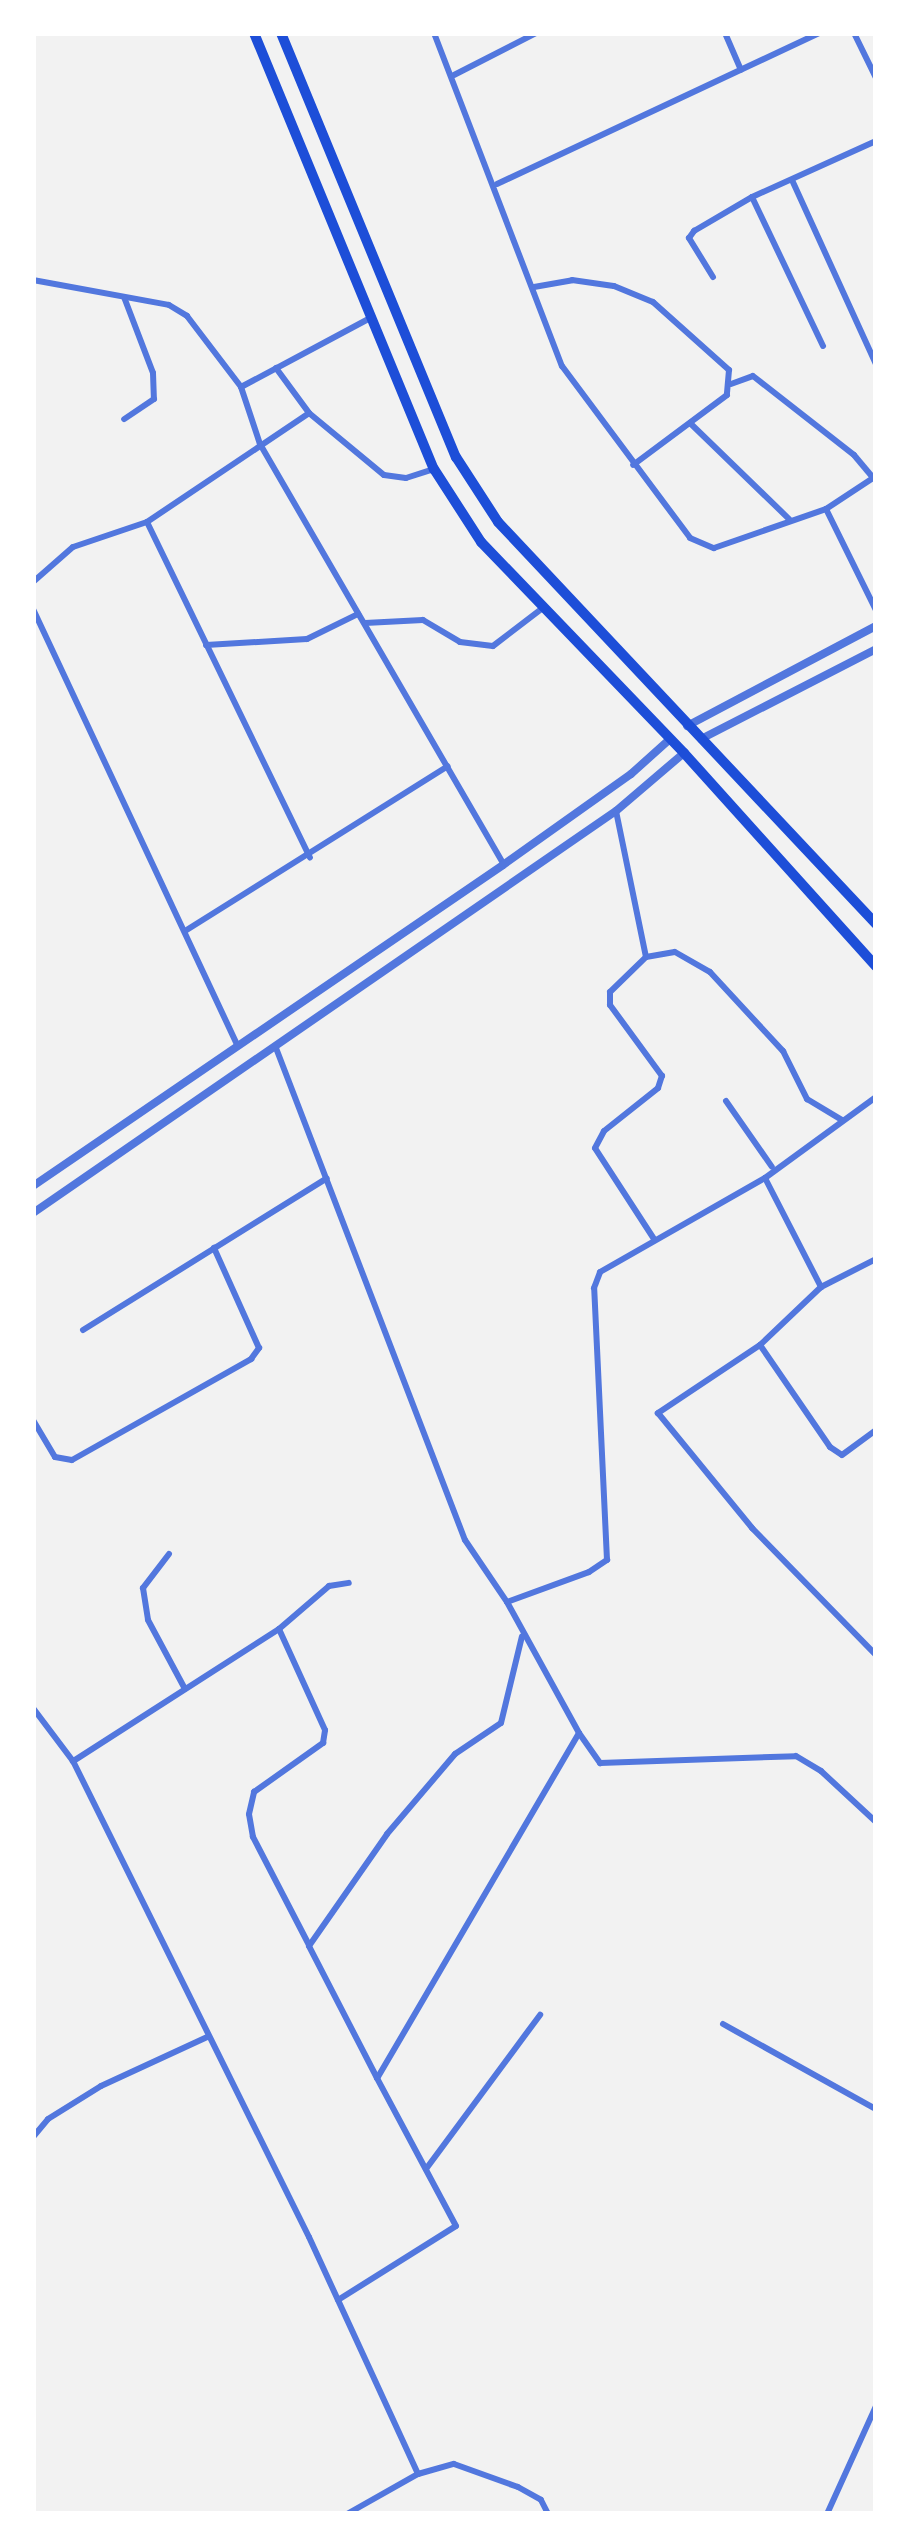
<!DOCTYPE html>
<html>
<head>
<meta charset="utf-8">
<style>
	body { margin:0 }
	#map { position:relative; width:909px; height:2547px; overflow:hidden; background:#f2f2f2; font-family:Georgia,serif }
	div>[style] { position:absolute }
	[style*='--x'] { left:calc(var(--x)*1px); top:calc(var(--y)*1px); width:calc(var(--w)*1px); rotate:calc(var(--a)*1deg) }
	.minor>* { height:6px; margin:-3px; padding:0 3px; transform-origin:3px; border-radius:3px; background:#5277de }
	.tertiary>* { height:8px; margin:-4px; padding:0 4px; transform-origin:4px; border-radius:4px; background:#5277de }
	.primary>* { height:10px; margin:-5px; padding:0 5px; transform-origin:5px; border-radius:5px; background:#1d4ed8 }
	span { translate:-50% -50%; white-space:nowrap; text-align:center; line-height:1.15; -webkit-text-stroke:12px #fff; paint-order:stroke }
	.frame { position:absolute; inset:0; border:36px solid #fff; pointer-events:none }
</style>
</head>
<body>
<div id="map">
	<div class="minor">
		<i style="--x:434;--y:33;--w:357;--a:69"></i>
		<i style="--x:562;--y:366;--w:214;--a:53.3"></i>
		<i style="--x:690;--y:538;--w:26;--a:23"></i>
		<i style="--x:714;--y:548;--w:119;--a:-19.2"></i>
		<i style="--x:826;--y:509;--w:60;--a:-33.4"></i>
		<i style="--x:725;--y:33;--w:40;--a:66.6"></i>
		<i style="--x:854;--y:33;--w:50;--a:63.9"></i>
		<i style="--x:454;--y:75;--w:92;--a:-27.1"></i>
		<i style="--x:792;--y:180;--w:202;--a:65.5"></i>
		<i style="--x:497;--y:184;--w:357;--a:-25.1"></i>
		<i style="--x:752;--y:197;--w:165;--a:64.5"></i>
		<i style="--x:713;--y:277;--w:46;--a:-121.6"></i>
		<i style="--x:689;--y:238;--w:9;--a:-54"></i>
		<i style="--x:694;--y:231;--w:67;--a:-30.4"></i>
		<i style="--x:752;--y:197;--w:136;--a:-24.3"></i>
		<i style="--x:33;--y:280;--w:138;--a:10.4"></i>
		<i style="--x:169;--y:305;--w:21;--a:31"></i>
		<i style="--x:187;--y:316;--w:89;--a:52.7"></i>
		<i style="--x:241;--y:387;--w:60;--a:71.6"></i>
		<i style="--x:260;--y:444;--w:485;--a:59.9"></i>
		<i style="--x:534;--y:287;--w:39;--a:-10"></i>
		<i style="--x:572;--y:280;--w:42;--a:8.1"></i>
		<i style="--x:614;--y:286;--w:42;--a:22.3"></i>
		<i style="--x:653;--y:302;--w:102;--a:41.8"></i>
		<i style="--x:729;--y:370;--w:25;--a:95"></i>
		<i style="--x:727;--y:395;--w:117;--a:143.3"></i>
		<i style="--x:124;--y:297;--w:81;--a:69.1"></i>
		<i style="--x:153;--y:373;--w:26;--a:88"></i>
		<i style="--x:154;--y:399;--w:36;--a:146"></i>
		<i style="--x:276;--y:368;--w:56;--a:53.7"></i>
		<i style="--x:309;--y:413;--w:97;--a:39.6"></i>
		<i style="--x:384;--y:475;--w:22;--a:8"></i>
		<i style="--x:406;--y:478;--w:29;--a:-18"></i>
		<i style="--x:731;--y:384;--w:23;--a:-20"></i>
		<i style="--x:753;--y:376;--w:128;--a:38"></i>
		<i style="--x:854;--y:455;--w:30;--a:50"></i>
		<i style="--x:241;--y:387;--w:146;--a:-28.1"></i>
		<i style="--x:690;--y:423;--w:138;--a:44.1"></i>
		<i style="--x:826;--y:509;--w:113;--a:63.7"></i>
		<i style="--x:147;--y:522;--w:373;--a:64.1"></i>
		<i style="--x:33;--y:582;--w:53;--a:-41.2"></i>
		<i style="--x:73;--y:547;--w:78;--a:-18.7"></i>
		<i style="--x:147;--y:522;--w:195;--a:-33.9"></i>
		<i style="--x:33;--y:609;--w:483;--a:64.9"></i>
		<i style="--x:365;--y:623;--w:58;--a:-3"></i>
		<i style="--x:423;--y:620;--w:43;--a:30.7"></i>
		<i style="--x:460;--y:642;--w:33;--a:7"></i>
		<i style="--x:493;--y:646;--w:64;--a:-37.4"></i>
		<i style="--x:206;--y:645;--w:101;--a:-3.4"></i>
		<i style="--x:307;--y:639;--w:57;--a:-26.1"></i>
		<i style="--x:616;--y:811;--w:149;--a:78.4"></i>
		<i style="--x:185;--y:931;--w:310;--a:-32.1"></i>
		<i style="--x:276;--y:1048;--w:527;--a:68.99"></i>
		<i style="--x:465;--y:1540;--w:75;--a:55.9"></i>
		<i style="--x:507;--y:1602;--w:149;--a:61.2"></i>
		<i style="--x:579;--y:1733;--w:400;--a:120.3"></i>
		<i style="--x:377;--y:2078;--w:148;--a:-117.3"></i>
		<i style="--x:309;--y:1946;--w:136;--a:-55.1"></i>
		<i style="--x:387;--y:1834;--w:105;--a:-49.6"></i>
		<i style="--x:455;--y:1754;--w:55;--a:-34"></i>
		<i style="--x:501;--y:1723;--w:89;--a:-76.4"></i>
		<i style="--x:876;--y:1097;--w:137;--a:143.9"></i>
		<i style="--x:765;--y:1178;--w:123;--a:62.8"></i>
		<i style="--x:821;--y:1287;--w:84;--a:136.4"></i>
		<i style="--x:760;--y:1345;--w:123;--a:146.3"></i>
		<i style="--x:658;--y:1413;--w:149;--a:50.7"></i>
		<i style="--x:752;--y:1528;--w:177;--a:45.7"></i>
		<i style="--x:726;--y:1101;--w:80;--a:55.1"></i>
		<i style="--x:654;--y:1239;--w:108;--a:-123"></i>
		<i style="--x:595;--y:1148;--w:19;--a:-62"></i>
		<i style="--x:604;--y:1131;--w:69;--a:-38.5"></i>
		<i style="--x:658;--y:1088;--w:13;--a:-72"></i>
		<i style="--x:662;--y:1076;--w:88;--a:-126.2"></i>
		<i style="--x:610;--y:1005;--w:13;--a:-90"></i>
		<i style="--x:610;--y:992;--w:50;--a:-44.2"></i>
		<i style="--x:646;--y:957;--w:29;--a:-10"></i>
		<i style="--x:675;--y:952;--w:40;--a:29.7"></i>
		<i style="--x:710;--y:972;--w:108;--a:47.3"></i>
		<i style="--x:783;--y:1051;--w:54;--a:63.4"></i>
		<i style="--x:807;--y:1099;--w:41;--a:31"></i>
		<i style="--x:821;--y:1287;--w:62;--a:-27"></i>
		<i style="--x:83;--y:1330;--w:287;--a:-31.9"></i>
		<i style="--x:760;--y:1345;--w:124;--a:55.5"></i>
		<i style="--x:830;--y:1447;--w:14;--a:34"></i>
		<i style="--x:842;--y:1455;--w:42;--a:-36.3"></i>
		<i style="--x:33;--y:1420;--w:43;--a:59.3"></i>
		<i style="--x:55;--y:1457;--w:17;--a:10"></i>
		<i style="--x:72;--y:1460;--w:206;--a:-29.4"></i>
		<i style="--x:251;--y:1359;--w:14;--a:-54"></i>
		<i style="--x:259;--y:1348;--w:110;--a:-114.2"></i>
		<i style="--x:169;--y:1554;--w:43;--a:127.4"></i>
		<i style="--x:143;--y:1588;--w:32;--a:81"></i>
		<i style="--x:148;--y:1620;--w:78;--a:61.8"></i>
		<i style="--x:507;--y:1602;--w:87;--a:-20.1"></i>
		<i style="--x:589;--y:1572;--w:22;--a:-34"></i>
		<i style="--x:607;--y:1560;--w:272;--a:-92.7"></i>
		<i style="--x:594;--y:1288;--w:17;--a:-69"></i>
		<i style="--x:600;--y:1272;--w:190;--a:-29.7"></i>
		<i style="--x:279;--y:1629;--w:66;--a:-40.7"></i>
		<i style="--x:329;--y:1586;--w:20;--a:-9"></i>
		<i style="--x:33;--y:1708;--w:66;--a:53"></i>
		<i style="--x:579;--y:1733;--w:37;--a:55"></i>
		<i style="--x:600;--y:1763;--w:196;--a:-2"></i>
		<i style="--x:796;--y:1756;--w:29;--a:31"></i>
		<i style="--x:821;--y:1771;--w:75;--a:42.8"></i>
		<i style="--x:309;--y:1945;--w:122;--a:-117.4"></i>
		<i style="--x:253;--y:1837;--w:23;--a:-100"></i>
		<i style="--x:249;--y:1814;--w:23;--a:-77"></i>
		<i style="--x:254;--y:1792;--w:85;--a:-35.4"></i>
		<i style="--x:323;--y:1743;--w:13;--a:-81"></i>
		<i style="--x:325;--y:1730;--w:111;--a:-114.5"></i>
		<i style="--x:279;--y:1629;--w:245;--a:147.3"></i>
		<i style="--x:73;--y:1761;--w:531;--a:63.63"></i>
		<i style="--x:309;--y:2237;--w:261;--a:65.3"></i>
		<i style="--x:723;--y:2024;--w:175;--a:29.1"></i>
		<i style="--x:33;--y:2137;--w:23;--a:-50"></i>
		<i style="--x:48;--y:2119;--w:62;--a:-31.9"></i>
		<i style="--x:101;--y:2086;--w:117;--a:-24.8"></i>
		<i style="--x:426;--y:2169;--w:192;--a:-53.5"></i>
		<i style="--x:338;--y:2300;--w:139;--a:-32.1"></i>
		<i style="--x:456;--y:2226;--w:168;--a:-118.1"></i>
		<i style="--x:347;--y:2514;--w:81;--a:-29.4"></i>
		<i style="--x:418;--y:2474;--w:37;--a:-16"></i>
		<i style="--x:454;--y:2464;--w:68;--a:19.8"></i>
		<i style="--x:518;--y:2487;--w:26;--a:29"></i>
		<i style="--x:541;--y:2500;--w:16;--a:63"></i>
		<i style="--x:827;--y:2514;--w:119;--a:-65.6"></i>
	</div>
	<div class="tertiary">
		<i style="--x:687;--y:726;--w:214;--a:-27.9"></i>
		<i style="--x:701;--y:739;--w:197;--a:-27.2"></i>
		<i style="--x:33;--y:1186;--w:569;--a:-34.33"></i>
		<i style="--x:503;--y:865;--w:157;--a:-35.4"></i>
		<i style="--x:631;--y:774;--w:52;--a:-41.9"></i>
		<i style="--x:33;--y:1213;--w:708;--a:-34.59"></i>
		<i style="--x:616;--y:811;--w:89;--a:-40.5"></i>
	</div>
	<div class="primary">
		<i style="--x:254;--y:33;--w:472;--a:67.6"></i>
		<i style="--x:434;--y:469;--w:87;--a:57.2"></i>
		<i style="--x:481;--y:542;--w:293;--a:46.1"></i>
		<i style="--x:684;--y:753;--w:287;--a:48"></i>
		<i style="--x:281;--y:33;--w:459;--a:67.6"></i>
		<i style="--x:456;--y:457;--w:77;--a:57.1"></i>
		<i style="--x:498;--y:522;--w:552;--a:46.76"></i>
	</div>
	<div class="frame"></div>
</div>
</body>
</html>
